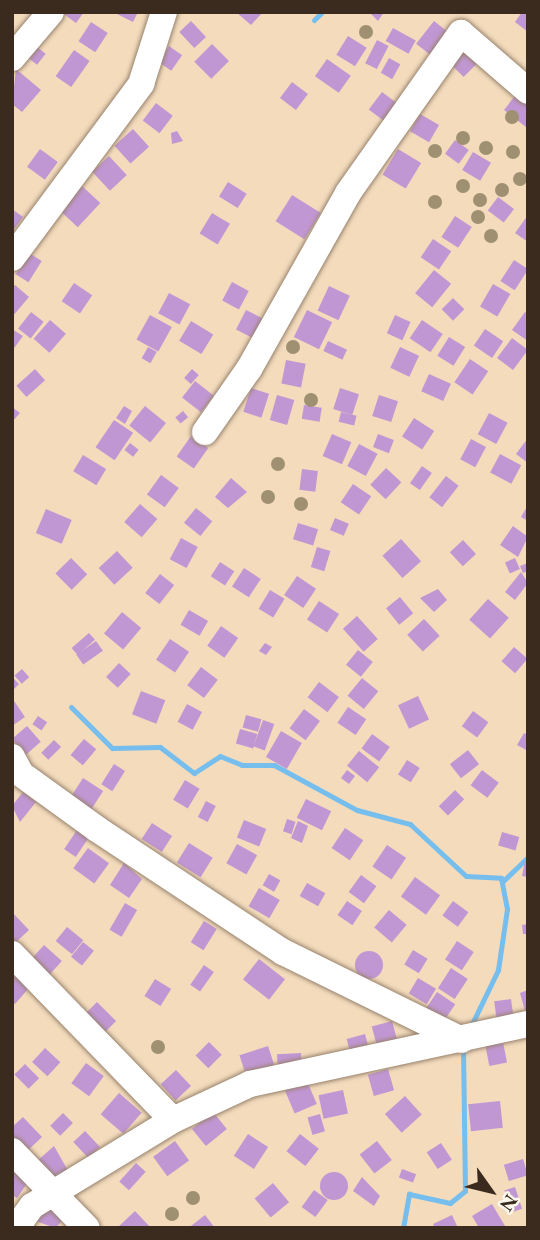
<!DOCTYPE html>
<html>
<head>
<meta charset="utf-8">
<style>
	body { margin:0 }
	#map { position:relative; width:540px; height:1240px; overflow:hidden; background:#f3dbbc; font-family:"EB Garamond",serif }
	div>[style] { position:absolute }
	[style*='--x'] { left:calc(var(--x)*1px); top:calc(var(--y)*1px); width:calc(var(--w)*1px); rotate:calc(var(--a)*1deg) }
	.stream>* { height:5px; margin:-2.5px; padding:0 2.5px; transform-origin:2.5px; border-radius:2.5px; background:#75beed }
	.building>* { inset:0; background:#c197d3; transform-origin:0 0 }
	.round { border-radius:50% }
	.roads { filter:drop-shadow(0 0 2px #97826d) drop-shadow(0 0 2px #97826d) }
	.minor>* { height:26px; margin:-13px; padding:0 13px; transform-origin:13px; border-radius:13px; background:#fff }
	.trees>* { width:14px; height:14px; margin:-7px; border-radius:50%; background:#9f9071 }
	span { translate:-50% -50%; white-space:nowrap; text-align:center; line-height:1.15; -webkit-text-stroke:5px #fbf7ec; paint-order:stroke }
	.frame { position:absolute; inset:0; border:14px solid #3b2a1e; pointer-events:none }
	.north { position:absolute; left:456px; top:1156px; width:70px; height:70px; -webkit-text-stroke:5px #fbf7ec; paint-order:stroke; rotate:124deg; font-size:19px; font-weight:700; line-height:28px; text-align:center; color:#3b2a1e }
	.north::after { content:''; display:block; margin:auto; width:24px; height:32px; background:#3b2a1e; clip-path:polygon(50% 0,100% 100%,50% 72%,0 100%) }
</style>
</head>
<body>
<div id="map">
	<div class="stream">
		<i style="--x:314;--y:20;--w:11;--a:-45"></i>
		<i style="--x:71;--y:707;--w:58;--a:45"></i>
		<i style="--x:112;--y:748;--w:48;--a:-1.2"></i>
		<i style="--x:160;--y:747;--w:43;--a:37.4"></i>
		<i style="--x:194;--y:773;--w:31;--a:-33"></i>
		<i style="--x:220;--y:756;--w:24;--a:22"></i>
		<i style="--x:242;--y:765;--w:32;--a:0"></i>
		<i style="--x:274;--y:765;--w:94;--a:28.5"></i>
		<i style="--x:357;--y:810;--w:55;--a:14.8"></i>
		<i style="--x:410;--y:824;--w:76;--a:42.9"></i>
		<i style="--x:466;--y:876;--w:35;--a:3"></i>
		<i style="--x:501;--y:878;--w:32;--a:79"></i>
		<i style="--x:507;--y:909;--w:62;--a:98.4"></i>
		<i style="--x:498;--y:970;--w:64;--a:115.8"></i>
		<i style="--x:503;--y:881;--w:35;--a:-44"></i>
		<i style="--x:403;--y:1228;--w:35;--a:-80"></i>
		<i style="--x:409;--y:1194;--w:42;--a:12.4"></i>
		<i style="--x:450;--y:1203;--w:19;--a:-39"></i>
		<i style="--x:465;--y:1191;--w:144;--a:-90.8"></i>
	</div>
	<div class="building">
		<i style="clip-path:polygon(61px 12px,84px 12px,76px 23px)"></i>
		<i style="clip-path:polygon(113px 12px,138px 12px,133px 22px)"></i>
		<i style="clip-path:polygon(236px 12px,263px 12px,251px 25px)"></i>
		<i style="clip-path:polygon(369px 12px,384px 12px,378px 21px)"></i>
		<i style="clip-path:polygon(522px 12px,528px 12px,528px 32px,515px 22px)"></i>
		<i style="left:191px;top:21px;width:22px;height:16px;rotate:47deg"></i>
		<i style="left:434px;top:21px;width:23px;height:29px;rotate:38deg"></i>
		<i style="left:91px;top:22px;width:20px;height:23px;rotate:33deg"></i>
		<i style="left:393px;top:28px;width:26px;height:15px;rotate:29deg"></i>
		<i style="left:348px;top:36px;width:22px;height:22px;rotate:32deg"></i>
		<i style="left:377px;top:40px;width:13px;height:26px;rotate:27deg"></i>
		<i style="left:212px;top:44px;width:24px;height:25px;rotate:45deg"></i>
		<i style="left:169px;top:46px;width:16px;height:19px;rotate:35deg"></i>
		<i style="left:465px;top:46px;width:21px;height:23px;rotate:45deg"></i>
		<i style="left:37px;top:47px;width:11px;height:14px;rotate:38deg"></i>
		<i style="left:74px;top:50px;width:19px;height:32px;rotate:35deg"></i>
		<i style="left:389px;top:58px;width:13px;height:17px;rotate:29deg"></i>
		<i style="left:327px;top:59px;width:29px;height:21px;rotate:35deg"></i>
		<i style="clip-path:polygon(16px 69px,41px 90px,22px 112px,12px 104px)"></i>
		<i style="left:292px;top:82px;width:20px;height:20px;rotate:37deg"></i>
		<i style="clip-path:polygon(520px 89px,528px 95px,526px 127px,504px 110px)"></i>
		<i style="left:382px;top:92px;width:20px;height:22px;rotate:37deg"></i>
		<i style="left:156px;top:103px;width:21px;height:22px;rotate:37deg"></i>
		<i style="left:420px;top:114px;width:22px;height:20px;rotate:30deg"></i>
		<i style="left:133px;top:129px;width:24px;height:25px;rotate:48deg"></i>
		<i style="clip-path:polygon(177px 131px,183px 141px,172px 144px,171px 133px)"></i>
		<i style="left:455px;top:140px;width:17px;height:17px;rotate:36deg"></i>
		<i style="left:40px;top:149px;width:22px;height:22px;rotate:36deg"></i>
		<i style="left:398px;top:149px;width:27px;height:30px;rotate:31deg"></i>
		<i style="left:473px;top:152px;width:21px;height:21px;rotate:31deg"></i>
		<i style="left:109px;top:156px;width:26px;height:23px;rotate:47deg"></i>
		<i style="left:228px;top:182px;width:22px;height:17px;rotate:32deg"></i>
		<i style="left:82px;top:186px;width:25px;height:33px;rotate:43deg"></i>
		<i style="left:292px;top:195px;width:34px;height:31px;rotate:32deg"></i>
		<i style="left:498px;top:197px;width:20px;height:17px;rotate:37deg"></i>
		<i style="clip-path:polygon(12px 209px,23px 217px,12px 232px)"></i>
		<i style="left:212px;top:213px;width:21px;height:24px;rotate:31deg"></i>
		<i style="clip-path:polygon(528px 215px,528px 242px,515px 233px)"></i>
		<i style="left:455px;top:216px;width:20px;height:25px;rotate:33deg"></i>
		<i style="left:433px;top:239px;width:22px;height:22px;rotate:34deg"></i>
		<i style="left:29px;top:253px;width:15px;height:25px;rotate:32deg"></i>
		<i style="left:514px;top:260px;width:17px;height:25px;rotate:33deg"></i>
		<i style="left:434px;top:270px;width:22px;height:30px;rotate:39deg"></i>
		<i style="left:232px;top:282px;width:19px;height:21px;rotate:28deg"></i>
		<i style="left:74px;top:283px;width:22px;height:22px;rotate:34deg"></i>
		<i style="left:493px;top:284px;width:20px;height:26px;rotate:30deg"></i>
		<i style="clip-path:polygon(15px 285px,29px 297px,12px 317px,12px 288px)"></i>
		<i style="left:329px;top:286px;width:23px;height:27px;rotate:25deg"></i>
		<i style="left:169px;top:293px;width:24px;height:23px;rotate:28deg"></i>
		<i style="left:453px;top:298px;width:16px;height:16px;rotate:45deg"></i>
		<i style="left:246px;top:310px;width:22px;height:22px;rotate:27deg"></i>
		<i style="left:307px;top:310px;width:28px;height:30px;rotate:26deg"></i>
		<i style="left:31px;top:312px;width:16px;height:21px;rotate:38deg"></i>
		<i style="clip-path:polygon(525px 312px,528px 314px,528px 341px,512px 330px)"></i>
		<i style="left:150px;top:315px;width:25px;height:28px;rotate:29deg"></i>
		<i style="left:395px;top:315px;width:17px;height:20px;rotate:24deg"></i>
		<i style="left:50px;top:320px;width:21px;height:25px;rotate:41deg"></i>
		<i style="left:422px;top:320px;width:25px;height:22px;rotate:34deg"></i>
		<i style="left:191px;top:321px;width:26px;height:23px;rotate:31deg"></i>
		<i style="clip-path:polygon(12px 329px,23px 336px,12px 351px)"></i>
		<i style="left:485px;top:329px;width:22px;height:20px;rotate:34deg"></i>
		<i style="left:449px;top:337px;width:19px;height:22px;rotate:32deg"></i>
		<i style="left:512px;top:338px;width:20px;height:25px;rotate:37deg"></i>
		<i style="left:328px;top:341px;width:21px;height:11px;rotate:25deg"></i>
		<i style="left:148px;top:347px;width:10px;height:13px;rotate:29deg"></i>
		<i style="left:400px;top:347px;width:21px;height:23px;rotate:25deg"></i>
		<i style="left:470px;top:359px;width:22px;height:28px;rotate:34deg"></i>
		<i style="left:286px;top:360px;width:20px;height:24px;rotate:11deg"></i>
		<i style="left:35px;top:369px;width:15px;height:25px;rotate:48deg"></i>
		<i style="left:192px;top:369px;width:9px;height:12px;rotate:41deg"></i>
		<i style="left:429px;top:374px;width:24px;height:19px;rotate:24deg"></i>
		<i style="left:195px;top:381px;width:24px;height:21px;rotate:38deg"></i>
		<i style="left:251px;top:388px;width:19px;height:25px;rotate:18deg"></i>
		<i style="left:340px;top:388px;width:20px;height:22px;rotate:18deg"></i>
		<i style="left:277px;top:395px;width:18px;height:26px;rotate:16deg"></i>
		<i style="left:379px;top:395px;width:20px;height:22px;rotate:18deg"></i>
		<i style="left:304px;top:405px;width:18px;height:14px;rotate:9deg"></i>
		<i style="clip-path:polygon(124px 406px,132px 411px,125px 424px,116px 418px)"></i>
		<i style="left:145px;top:406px;width:27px;height:25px;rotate:39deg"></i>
		<i style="clip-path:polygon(12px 407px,20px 413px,12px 422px)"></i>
		<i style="left:183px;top:411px;width:8px;height:10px;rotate:50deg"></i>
		<i style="left:341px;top:412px;width:16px;height:10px;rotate:14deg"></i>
		<i style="left:489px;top:413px;width:21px;height:24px;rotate:28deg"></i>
		<i style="left:414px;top:418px;width:24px;height:22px;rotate:33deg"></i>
		<i style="left:114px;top:420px;width:23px;height:33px;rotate:34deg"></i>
		<i style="left:332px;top:434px;width:21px;height:24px;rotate:23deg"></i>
		<i style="left:378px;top:434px;width:17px;height:14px;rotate:21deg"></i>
		<i style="left:191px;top:436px;width:21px;height:25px;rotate:35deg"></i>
		<i style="clip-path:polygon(528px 438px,528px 463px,516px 454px)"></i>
		<i style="left:471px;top:439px;width:17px;height:23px;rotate:28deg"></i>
		<i style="left:130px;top:443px;width:11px;height:9px;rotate:38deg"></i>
		<i style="left:359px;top:444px;width:21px;height:25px;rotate:28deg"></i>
		<i style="left:500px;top:454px;width:24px;height:21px;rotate:28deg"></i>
		<i style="left:83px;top:455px;width:27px;height:19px;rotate:31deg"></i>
		<i style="left:422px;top:466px;width:12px;height:21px;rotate:35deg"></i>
		<i style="left:386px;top:468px;width:21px;height:23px;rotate:43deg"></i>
		<i style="left:302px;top:469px;width:16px;height:21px;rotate:7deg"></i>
		<i style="left:161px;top:475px;width:22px;height:24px;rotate:36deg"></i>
		<i style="left:446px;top:476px;width:16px;height:27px;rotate:38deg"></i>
		<i style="clip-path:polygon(231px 478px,247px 492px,228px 508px,215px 497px)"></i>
		<i style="left:353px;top:484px;width:22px;height:22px;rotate:34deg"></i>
		<i style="left:140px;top:504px;width:23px;height:24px;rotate:41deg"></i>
		<i style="clip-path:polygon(528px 505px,528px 521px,521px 517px)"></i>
		<i style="left:196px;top:508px;width:21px;height:19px;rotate:39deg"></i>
		<i style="left:46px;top:509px;width:28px;height:26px;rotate:23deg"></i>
		<i style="left:335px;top:518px;width:15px;height:13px;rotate:23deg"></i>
		<i style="left:298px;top:523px;width:21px;height:17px;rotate:17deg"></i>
		<i style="clip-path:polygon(513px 526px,528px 537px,518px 557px,500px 545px)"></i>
		<i style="left:181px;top:538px;width:19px;height:24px;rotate:28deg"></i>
		<i style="left:401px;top:539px;width:30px;height:25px;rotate:48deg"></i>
		<i style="left:463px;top:540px;width:19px;height:18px;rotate:47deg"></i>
		<i style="left:317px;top:547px;width:14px;height:21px;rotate:17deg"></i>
		<i style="left:117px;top:551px;width:23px;height:25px;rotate:47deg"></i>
		<i style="left:71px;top:558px;width:23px;height:22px;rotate:45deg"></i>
		<i style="left:515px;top:558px;width:12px;height:11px;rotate:66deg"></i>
		<i style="left:220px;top:562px;width:17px;height:17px;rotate:33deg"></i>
		<i style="clip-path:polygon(528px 563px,528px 571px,523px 573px,520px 566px)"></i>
		<i style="left:244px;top:568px;width:20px;height:22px;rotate:33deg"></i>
		<i style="clip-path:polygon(521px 572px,528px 583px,515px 600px,505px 592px)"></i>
		<i style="left:160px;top:574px;width:18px;height:24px;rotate:38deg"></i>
		<i style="left:297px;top:576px;width:23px;height:23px;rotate:34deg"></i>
		<i style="clip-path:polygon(438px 589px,447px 600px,434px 612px,420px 598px)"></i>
		<i style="left:270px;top:590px;width:17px;height:22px;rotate:31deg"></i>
		<i style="left:400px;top:597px;width:21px;height:18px;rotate:51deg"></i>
		<i style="left:488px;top:599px;width:28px;height:28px;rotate:42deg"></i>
		<i style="left:319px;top:601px;width:24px;height:22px;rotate:33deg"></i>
		<i style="left:189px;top:610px;width:22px;height:17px;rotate:30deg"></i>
		<i style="left:122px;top:612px;width:25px;height:28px;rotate:40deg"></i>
		<i style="left:357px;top:616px;width:31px;height:19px;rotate:48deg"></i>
		<i style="left:424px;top:619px;width:23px;height:23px;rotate:47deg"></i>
		<i style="left:221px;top:626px;width:21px;height:24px;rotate:35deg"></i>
		<i style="left:89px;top:633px;width:9px;height:23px;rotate:49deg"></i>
		<i style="left:170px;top:639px;width:23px;height:25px;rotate:34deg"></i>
		<i style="left:96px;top:641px;width:12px;height:24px;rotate:55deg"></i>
		<i style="clip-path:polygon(265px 643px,272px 647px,266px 655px,259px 651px)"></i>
		<i style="left:514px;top:647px;width:18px;height:19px;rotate:41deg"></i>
		<i style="left:358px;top:650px;width:19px;height:19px;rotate:39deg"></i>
		<i style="left:119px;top:663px;width:16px;height:19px;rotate:43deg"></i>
		<i style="left:201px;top:667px;width:21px;height:23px;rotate:37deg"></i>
		<i style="left:22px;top:669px;width:11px;height:10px;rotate:49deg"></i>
		<i style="clip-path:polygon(12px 677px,19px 684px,12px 691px)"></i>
		<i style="left:362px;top:678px;width:21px;height:23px;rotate:39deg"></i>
		<i style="left:319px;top:682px;width:25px;height:19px;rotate:37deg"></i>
		<i style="left:141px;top:691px;width:26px;height:25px;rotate:21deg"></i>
		<i style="left:418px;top:696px;width:26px;height:22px;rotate:65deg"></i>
		<i style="clip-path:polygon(12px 698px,25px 717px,12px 726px)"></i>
		<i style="left:187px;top:704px;width:17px;height:20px;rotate:28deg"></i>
		<i style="left:348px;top:707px;width:22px;height:19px;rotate:34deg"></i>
		<i style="left:304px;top:709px;width:20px;height:24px;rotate:37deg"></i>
		<i style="left:473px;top:711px;width:19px;height:19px;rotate:36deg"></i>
		<i style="left:246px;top:715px;width:16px;height:13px;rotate:15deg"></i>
		<i style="left:38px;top:716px;width:11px;height:10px;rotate:34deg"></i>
		<i style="left:263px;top:720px;width:12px;height:28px;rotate:20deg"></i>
		<i style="left:27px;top:726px;width:21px;height:20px;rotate:49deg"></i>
		<i style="left:240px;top:729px;width:18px;height:15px;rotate:16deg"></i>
		<i style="left:281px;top:731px;width:24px;height:30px;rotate:30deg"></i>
		<i style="clip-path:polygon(524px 733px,528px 735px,528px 751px,517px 745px)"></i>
		<i style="left:372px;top:734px;width:22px;height:18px;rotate:36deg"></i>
		<i style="left:84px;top:739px;width:16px;height:21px;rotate:40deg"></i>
		<i style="left:54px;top:740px;width:10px;height:18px;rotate:45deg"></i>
		<i style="left:468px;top:750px;width:18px;height:23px;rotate:52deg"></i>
		<i style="left:359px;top:751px;width:26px;height:19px;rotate:39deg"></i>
		<i style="left:407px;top:760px;width:15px;height:17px;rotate:32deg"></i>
		<i style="left:114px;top:764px;width:13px;height:24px;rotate:32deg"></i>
		<i style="left:347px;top:770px;width:10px;height:10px;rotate:37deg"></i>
		<i style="left:482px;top:770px;width:21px;height:19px;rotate:37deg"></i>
		<i style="left:83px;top:778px;width:24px;height:22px;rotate:33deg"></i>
		<i style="left:185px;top:780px;width:17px;height:23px;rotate:31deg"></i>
		<i style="left:455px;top:790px;width:13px;height:23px;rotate:45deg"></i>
		<i style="clip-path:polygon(23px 792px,36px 802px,20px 822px,12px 806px)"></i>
		<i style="left:306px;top:799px;width:28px;height:21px;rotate:26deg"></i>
		<i style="left:206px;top:801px;width:11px;height:18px;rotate:27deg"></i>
		<i style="left:287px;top:819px;width:9px;height:13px;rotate:18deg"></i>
		<i style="left:244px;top:820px;width:24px;height:19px;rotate:22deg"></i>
		<i style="clip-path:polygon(298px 821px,308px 826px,302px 843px,291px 838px)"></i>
		<i style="left:152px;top:823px;width:24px;height:19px;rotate:33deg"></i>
		<i style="left:345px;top:828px;width:22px;height:24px;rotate:34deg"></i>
		<i style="left:77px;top:830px;width:14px;height:23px;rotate:34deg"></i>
		<i style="left:502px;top:832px;width:18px;height:14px;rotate:16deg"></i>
		<i style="left:189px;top:843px;width:28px;height:23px;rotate:32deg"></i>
		<i style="left:237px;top:844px;width:23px;height:22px;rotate:29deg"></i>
		<i style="left:387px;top:845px;width:23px;height:26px;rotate:34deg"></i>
		<i style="left:88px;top:848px;width:26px;height:25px;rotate:36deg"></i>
		<i style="clip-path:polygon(525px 861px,528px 861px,528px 877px,522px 876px)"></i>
		<i style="clip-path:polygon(124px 863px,142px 879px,129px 898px,110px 885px)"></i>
		<i style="left:269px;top:874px;width:13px;height:13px;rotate:29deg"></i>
		<i style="left:361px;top:875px;width:19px;height:21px;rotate:36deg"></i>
		<i style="left:415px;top:877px;width:31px;height:24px;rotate:36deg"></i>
		<i style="left:307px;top:883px;width:21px;height:15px;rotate:29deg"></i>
		<i style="left:259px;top:888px;width:24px;height:21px;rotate:30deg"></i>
		<i style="left:347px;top:901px;width:18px;height:17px;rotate:34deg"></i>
		<i style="left:453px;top:901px;width:19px;height:18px;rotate:36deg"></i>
		<i style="left:125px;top:903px;width:14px;height:31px;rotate:30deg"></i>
		<i style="left:389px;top:910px;width:23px;height:23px;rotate:40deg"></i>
		<i style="clip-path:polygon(12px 912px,29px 930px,14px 944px,12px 943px)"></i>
		<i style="left:204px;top:921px;width:15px;height:25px;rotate:32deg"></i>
		<i style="clip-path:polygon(528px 924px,528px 934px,523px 934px,522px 925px)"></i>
		<i style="left:67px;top:927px;width:21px;height:18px;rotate:39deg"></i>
		<i style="left:457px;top:941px;width:20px;height:22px;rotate:33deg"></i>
		<i style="left:83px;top:942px;width:14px;height:19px;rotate:39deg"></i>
		<i style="left:44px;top:945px;width:24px;height:21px;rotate:42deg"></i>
		<i style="left:413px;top:950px;width:17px;height:17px;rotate:31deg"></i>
		<i class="round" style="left:355px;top:951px;width:28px;height:28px"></i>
		<i style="left:259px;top:959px;width:33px;height:26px;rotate:38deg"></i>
		<i style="left:204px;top:965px;width:12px;height:24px;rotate:35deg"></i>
		<i style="left:451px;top:968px;width:20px;height:24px;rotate:33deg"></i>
		<i style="clip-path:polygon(12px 974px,29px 988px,15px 1004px,12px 1002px)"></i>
		<i style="left:418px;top:978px;width:21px;height:18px;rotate:31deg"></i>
		<i style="left:155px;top:979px;width:19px;height:20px;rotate:32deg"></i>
		<i style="clip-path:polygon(528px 990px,528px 1018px,527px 1018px,520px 993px)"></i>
		<i style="left:437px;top:992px;width:22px;height:22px;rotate:34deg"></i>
		<i style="left:511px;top:999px;width:21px;height:17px;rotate:82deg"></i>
		<i style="left:97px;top:1002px;width:27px;height:25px;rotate:45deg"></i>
		<i style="left:392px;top:1021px;width:24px;height:21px;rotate:75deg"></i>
		<i style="left:365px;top:1034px;width:20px;height:19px;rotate:75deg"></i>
		<i style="left:209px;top:1042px;width:18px;height:19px;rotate:45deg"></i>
		<i style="left:503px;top:1042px;width:21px;height:18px;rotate:79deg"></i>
		<i style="left:268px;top:1046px;width:23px;height:30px;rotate:72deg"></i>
		<i style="left:45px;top:1048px;width:21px;height:19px;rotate:43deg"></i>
		<i style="left:301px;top:1053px;width:21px;height:24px;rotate:87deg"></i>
		<i style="left:86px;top:1063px;width:22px;height:25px;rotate:36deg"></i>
		<i style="left:25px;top:1064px;width:20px;height:15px;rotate:45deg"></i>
		<i style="left:388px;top:1069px;width:22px;height:21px;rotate:74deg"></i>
		<i style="left:176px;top:1070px;width:22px;height:21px;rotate:47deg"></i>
		<i style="left:307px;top:1081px;width:25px;height:24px;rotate:67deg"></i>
		<i style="left:343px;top:1090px;width:24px;height:25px;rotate:78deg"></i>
		<i style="left:119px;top:1093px;width:30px;height:28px;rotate:41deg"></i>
		<i style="left:405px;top:1096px;width:25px;height:27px;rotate:48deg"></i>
		<i style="left:500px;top:1101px;width:27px;height:32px;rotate:84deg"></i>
		<i style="left:213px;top:1112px;width:22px;height:27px;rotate:51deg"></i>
		<i style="left:63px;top:1113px;width:14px;height:18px;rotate:45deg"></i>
		<i style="left:320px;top:1114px;width:18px;height:13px;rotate:74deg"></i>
		<i style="clip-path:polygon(23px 1117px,42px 1137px,24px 1154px,12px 1142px,12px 1127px)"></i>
		<i style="left:85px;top:1131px;width:22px;height:16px;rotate:47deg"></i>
		<i style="left:248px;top:1134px;width:24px;height:26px;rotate:33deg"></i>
		<i style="left:300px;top:1134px;width:24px;height:22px;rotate:38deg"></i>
		<i style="left:175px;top:1141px;width:24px;height:27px;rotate:54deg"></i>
		<i style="left:377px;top:1141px;width:24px;height:22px;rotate:52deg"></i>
		<i style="left:441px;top:1143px;width:20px;height:17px;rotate:57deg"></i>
		<i style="clip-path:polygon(54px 1146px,70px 1174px,58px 1185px,36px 1162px)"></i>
		<i style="left:523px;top:1159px;width:17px;height:20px;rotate:73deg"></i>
		<i style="left:136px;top:1163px;width:13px;height:25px;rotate:42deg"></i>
		<i style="clip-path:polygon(12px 1169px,30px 1179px,17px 1198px,12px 1195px)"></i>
		<i style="left:402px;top:1169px;width:15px;height:9px;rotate:20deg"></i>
		<i class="round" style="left:320px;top:1172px;width:28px;height:28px"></i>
		<i style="clip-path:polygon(362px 1177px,380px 1196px,374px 1206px,353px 1191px)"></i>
		<i style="left:273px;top:1183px;width:25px;height:24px;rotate:50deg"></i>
		<i style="left:515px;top:1187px;width:23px;height:11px;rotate:72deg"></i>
		<i style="left:314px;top:1190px;width:17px;height:21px;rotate:36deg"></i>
		<i style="clip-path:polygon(492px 1204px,505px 1226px,479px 1228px,472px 1216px)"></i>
		<i style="clip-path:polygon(46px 1205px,63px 1219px,56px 1228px,32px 1220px)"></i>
		<i style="clip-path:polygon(135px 1211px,151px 1228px,117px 1228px)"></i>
		<i style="clip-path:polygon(205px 1215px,215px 1228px,193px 1228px,191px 1226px)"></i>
		<i style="clip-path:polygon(452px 1215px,458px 1228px,435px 1228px,433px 1224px)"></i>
	</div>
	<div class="roads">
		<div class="minor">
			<i style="--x:12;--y:58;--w:60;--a:-49.7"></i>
			<i style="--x:12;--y:258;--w:217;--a:-53.4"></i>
			<i style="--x:141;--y:84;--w:76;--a:-72.3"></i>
			<i style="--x:205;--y:432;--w:77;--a:-55.1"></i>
			<i style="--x:249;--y:369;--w:202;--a:-60.6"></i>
			<i style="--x:348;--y:193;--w:196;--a:-54.8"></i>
			<i style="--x:461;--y:33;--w:89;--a:40.9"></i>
			<i style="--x:12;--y:757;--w:19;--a:62"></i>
			<i style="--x:21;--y:774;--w:94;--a:35.9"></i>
			<i style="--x:97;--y:829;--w:223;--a:33.5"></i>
			<i style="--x:283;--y:952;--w:199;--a:26.2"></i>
			<i style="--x:12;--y:954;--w:231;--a:45.9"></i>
			<i style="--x:12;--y:1151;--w:107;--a:45.8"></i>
			<i style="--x:16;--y:1228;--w:27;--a:-54"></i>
			<i style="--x:32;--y:1206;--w:165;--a:-31.4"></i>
			<i style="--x:173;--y:1120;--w:85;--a:-25.1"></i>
			<i style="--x:250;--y:1084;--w:284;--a:-12.2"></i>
		</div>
	</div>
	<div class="trees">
		<i style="left:366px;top:32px"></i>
		<i style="left:512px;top:117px"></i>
		<i style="left:463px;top:138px"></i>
		<i style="left:486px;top:148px"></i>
		<i style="left:435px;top:151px"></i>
		<i style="left:513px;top:152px"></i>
		<i style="left:520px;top:179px"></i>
		<i style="left:463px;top:186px"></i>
		<i style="left:502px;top:190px"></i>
		<i style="left:480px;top:200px"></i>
		<i style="left:435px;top:202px"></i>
		<i style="left:478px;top:217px"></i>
		<i style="left:491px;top:236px"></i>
		<i style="left:293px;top:347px"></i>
		<i style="left:311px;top:400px"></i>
		<i style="left:278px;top:464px"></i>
		<i style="left:268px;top:497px"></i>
		<i style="left:301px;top:504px"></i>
		<i style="left:158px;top:1047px"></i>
		<i style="left:193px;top:1198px"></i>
		<i style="left:172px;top:1214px"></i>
	</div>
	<div class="frame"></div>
	<div class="north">N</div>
</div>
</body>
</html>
